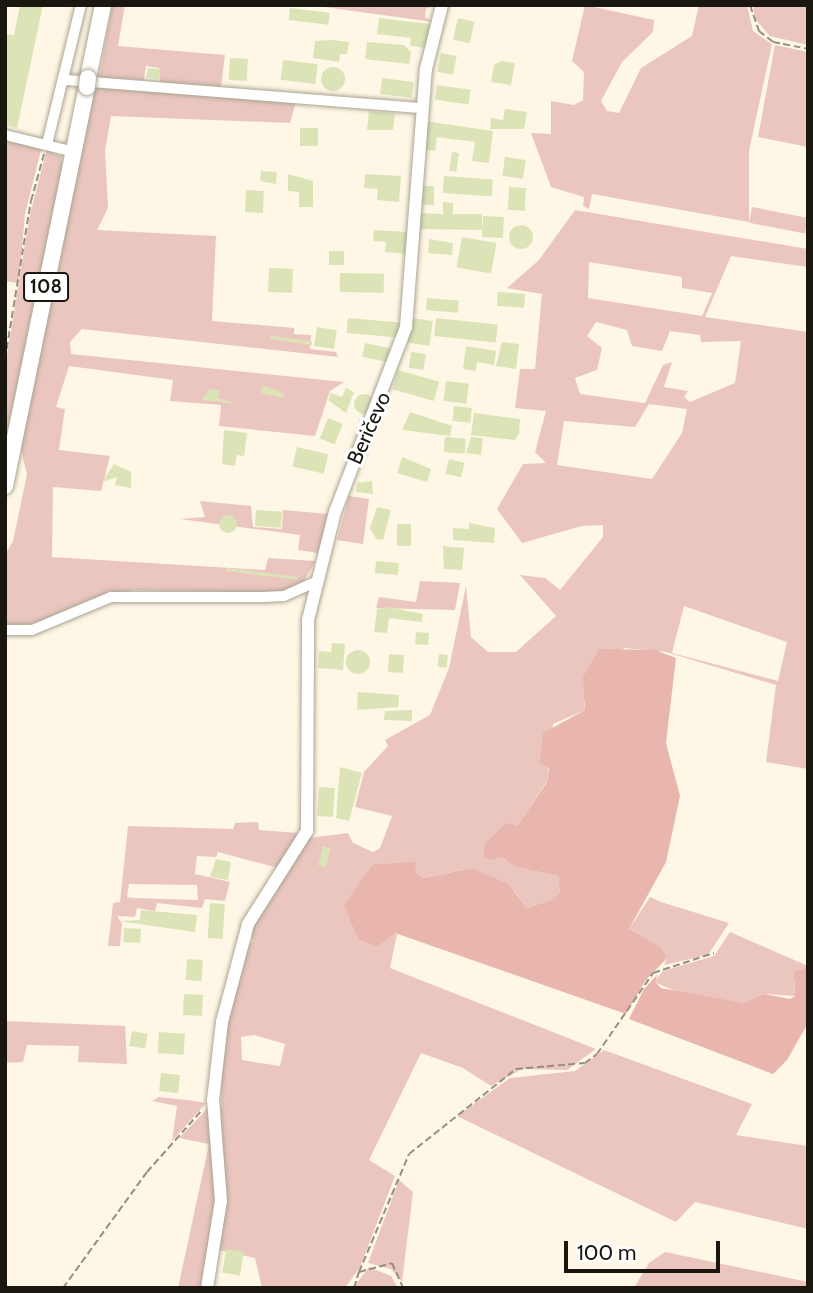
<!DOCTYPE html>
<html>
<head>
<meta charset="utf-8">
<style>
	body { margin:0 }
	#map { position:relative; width:813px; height:1293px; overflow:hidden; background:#fff7e5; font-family:Cabin,sans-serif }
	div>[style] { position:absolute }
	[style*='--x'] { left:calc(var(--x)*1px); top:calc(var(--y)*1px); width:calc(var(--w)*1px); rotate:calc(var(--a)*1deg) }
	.green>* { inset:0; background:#eac6bf; transform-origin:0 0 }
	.forest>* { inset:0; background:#e8b6ad }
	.building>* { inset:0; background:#dce4b7; transform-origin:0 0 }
	.round { border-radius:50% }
	.path>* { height:2px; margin-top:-1px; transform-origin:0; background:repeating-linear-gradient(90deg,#958f83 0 7px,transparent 0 10.5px) }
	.roads { filter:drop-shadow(0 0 2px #aba493) drop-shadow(0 0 2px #aba493) }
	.minor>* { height:10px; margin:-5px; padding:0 5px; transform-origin:5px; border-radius:5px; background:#fff }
	.tertiary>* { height:12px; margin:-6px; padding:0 6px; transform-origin:6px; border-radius:6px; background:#fff }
	.primary>* { height:16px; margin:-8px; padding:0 8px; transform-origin:8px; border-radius:8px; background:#fff }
	.bridges { filter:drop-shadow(0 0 2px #aba493) drop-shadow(0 0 2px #aba493) }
	.primary-bridge>* { height:16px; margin:-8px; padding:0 8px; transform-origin:8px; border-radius:8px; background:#fff }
	span { translate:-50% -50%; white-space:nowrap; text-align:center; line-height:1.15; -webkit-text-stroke:6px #fff; paint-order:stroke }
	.shield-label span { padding:2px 5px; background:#fff; border:2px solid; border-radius:5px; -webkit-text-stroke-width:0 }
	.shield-label { font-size:19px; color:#1a1711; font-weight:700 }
	.street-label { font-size:21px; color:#1a1711 }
	.frame { position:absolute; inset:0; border:7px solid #1a1711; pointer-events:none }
	.scale { position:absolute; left:564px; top:1241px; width:156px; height:32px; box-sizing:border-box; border:4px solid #1a1711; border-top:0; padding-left:9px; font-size:21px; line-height:24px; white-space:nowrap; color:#1a1711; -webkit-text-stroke:5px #fff; paint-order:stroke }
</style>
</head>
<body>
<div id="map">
	<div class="green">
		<i style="clip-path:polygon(112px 5px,125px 5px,118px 46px,225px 55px,221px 87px,160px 82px,159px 68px,146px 66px,144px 80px,99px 78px)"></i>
		<i style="clip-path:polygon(310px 5px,436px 5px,426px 9px,425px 17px,433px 22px)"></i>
		<i style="clip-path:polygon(585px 5px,654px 20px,653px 32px,622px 62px,601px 101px,607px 111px,619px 113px,641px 68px,692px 36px,699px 5px,747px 5px,753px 31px,772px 44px,749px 151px,749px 222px,592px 194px,589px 209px,583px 206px,584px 197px,551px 187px,531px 133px,551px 134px,551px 101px,574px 105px,583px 100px,584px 72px,572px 61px)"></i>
		<i style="clip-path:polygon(753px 5px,808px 5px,808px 45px,770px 36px,755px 19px)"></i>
		<i style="clip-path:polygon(775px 45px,808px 52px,808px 147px,758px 137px)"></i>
		<i style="clip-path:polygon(95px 86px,296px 102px,290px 123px,111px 116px,105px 151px,108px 208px,97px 230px,216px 236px,212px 321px,294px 328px,294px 334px,311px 335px,310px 349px,336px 352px,338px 357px,82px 329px,70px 342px,71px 354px,344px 382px,330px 391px,315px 436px,219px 426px,221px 405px,170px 401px,173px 380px,69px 366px,56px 407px,65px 409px,59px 450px,110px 456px,101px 491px,53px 487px,52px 557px,265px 570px,268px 558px,316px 561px,303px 582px,279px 593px,134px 590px,89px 600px,39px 623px,5px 626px,5px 555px,13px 541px,27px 474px,20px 446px)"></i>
		<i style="clip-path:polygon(5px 139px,42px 146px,25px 214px,19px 283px,5px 281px)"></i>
		<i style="clip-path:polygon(47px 149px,61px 157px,63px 169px,5px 443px,5px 368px,30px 214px)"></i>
		<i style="left:752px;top:207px;width:57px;height:16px;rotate:11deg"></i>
		<i style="clip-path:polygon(evenodd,575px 210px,808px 249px,808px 267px,731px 256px,705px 317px,808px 332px,808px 769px,766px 762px,776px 685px,666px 652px,624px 648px,584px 702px,585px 710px,553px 724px,547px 781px,517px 826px,484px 857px,501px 857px,516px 867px,558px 876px,560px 892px,553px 901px,527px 908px,514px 891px,472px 868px,422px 878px,415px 872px,415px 863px,373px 864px,345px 905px,355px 925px,397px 934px,390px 968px,596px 1049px,567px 1070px,522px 1069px,491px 1086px,463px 1068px,421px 1053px,369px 1160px,395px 1176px,360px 1267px,345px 1288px,262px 1288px,255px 1258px,219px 1250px,222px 1046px,244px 951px,253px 941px,250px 932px,309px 838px,348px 833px,353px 843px,373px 852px,380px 848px,392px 816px,355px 807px,364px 772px,388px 746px,385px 740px,430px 715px,449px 668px,466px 586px,471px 637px,488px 652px,516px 652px,556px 616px,520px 575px,545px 578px,560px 590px,603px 537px,603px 525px,582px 526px,522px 543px,497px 509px,523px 464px,546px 463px,535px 452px,546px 411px,515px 408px,520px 369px,535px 369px,542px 294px,507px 288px,539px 260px,575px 210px,589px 262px,682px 277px,682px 288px,712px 293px,702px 316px,588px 298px,589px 262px,575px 210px,596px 322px,627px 330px,632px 346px,662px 351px,670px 331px,700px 335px,701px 342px,741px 341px,735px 383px,690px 402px,684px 397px,688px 391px,664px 387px,672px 362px,663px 365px,645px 403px,580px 394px,575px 378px,597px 370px,602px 348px,587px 336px,596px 322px,575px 210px,649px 404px,687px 409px,682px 433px,652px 479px,557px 465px,564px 421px,635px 427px,649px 404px,575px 210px,684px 606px,787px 642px,778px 681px,672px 653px,684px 606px,575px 210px,254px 1035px,285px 1044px,280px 1066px,242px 1060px,241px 1037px,254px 1035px)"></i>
		<i style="clip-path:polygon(349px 496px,369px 499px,363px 544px,337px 540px)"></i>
		<i style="clip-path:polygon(200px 501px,251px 506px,253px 527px,282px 529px,283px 510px,328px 514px,318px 553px,298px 550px,300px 535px,180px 519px,205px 517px)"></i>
		<i style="clip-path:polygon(420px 581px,460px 583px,455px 610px,376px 608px,379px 597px,416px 602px)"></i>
		<i style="clip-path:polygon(evenodd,258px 822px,259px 830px,299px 833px,278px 868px,218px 852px,216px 857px,197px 856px,195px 874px,230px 882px,225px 901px,205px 899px,202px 908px,157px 903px,155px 911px,137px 908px,135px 917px,117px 916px,122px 924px,120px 946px,108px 946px,113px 903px,120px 902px,128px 826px,233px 829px,235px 823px,258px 822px,129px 884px,197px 885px,198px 900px,133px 898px,127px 897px,129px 884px)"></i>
		<i style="clip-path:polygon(650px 897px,661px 902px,729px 923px,708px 955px,664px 965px,667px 958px,629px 929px)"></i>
		<i style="clip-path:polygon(730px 932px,808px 966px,794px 980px,795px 996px,765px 994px,743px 1003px,685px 995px,654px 982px,663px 971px,714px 956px)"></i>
		<i style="clip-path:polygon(5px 1021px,125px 1026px,127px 1064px,78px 1062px,79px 1046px,27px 1045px,23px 1062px,5px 1063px)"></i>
		<i style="clip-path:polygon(604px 1050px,752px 1104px,736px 1135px,808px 1146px,808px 1229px,695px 1202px,676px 1222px,457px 1116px,510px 1078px,575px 1071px)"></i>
		<i style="clip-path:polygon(159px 1097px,195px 1101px,206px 1103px,172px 1141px,177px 1106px,152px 1101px)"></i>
		<i style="clip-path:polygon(210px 1106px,217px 1186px,202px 1288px,178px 1288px,209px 1144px,179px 1138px)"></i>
		<i style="clip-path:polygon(399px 1180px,413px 1192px,402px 1282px,391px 1269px,368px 1263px)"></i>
		<i style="clip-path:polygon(665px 1252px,808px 1282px,808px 1288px,634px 1288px,649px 1263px)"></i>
		<i style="clip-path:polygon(369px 1267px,391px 1276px,398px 1288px,353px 1288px)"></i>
	</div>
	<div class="forest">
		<i style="clip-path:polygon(599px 649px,655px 650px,676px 658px,666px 743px,680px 796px,666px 862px,629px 929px,661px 948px,667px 958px,645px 981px,626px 1014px,395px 933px,377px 947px,358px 939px,344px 905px,373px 864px,416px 862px,415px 872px,423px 878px,472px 868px,508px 884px,527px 908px,553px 900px,560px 892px,558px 876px,516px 867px,501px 857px,491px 860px,484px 857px,484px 845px,506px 823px,517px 826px,547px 782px,549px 768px,540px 763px,543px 733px,585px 710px,583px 677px)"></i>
		<i style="clip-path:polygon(808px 967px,808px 1023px,787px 1060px,773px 1074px,629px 1019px,644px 989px,658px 974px,655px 982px,661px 988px,743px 1003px,764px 994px,790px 999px,795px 996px,794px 972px)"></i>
	</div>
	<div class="building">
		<i style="clip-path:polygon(20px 5px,43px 5px,17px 128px,5px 125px,5px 34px,14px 35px)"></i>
		<i style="left:290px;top:8px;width:40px;height:12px;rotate:7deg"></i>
		<i style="clip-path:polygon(379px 18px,430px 24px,428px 48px,410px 46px,411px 38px,377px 34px)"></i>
		<i style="left:458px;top:18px;width:17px;height:22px;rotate:13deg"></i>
		<i style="clip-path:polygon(333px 40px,349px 42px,347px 54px,340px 54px,339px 62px,313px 58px,315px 41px)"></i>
		<i style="clip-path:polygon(367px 42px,404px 45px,411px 52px,409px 64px,365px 59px)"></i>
		<i style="left:441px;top:53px;width:16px;height:19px;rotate:11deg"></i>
		<i style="left:230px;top:58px;width:18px;height:22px;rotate:3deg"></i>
		<i style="left:283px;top:60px;width:35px;height:20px;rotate:7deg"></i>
		<i style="clip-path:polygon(502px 61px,515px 63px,511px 85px,491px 82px,494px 65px)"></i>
		<i class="round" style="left:321px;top:67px;width:24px;height:24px"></i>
		<i style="clip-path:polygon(148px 68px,160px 69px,159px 79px,146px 77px)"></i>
		<i style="left:382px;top:78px;width:32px;height:16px;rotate:7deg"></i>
		<i style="left:437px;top:85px;width:34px;height:15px;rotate:8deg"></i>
		<i style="clip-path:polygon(505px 109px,527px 112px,524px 129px,490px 129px,491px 118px,503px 120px)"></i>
		<i style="clip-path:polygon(369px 111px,395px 114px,393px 130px,367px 130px)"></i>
		<i style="clip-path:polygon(424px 121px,493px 131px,489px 163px,472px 161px,475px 142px,437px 137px,435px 151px,420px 149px)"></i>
		<i style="left:300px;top:128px;width:18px;height:18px"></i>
		<i style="left:452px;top:152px;width:7px;height:19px;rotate:8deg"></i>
		<i style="left:505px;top:157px;width:21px;height:19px;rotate:8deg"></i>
		<i style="clip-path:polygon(261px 171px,277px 172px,276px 184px,260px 181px)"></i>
		<i style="clip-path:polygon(288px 174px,313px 181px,313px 207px,299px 207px,299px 192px,288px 191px)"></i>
		<i style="clip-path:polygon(365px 174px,401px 176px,399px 202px,377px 200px,378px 189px,364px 188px)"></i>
		<i style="left:444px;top:176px;width:49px;height:17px;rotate:4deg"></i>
		<i style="left:419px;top:186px;width:15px;height:19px"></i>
		<i style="left:509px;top:187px;width:17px;height:23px;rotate:3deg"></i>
		<i style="left:246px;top:190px;width:18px;height:22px;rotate:3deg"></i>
		<i style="clip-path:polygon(443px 202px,453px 203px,453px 214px,482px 214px,482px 230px,418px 229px,418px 213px,443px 214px)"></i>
		<i style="left:483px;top:216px;width:21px;height:21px;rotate:3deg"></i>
		<i class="round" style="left:509px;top:225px;width:24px;height:24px"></i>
		<i style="clip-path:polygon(374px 230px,408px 232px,406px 254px,385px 252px,386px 242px,373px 241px)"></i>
		<i style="left:462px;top:237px;width:35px;height:31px;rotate:10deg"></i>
		<i style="clip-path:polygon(429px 239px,453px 243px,452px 255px,428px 253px)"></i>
		<i style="left:329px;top:251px;width:15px;height:14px"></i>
		<i style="left:269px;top:268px;width:24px;height:24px;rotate:2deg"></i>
		<i style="left:340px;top:273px;width:44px;height:19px;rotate:1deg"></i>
		<i style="left:498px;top:292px;width:27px;height:14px;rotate:4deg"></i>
		<i style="left:427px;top:298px;width:32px;height:12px;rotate:5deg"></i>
		<i style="left:348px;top:318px;width:52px;height:15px;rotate:5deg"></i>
		<i style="left:411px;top:318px;width:22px;height:25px;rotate:8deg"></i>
		<i style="left:436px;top:318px;width:62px;height:18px;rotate:6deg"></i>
		<i style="left:317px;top:327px;width:20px;height:19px;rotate:9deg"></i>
		<i style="clip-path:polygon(271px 336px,312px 341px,312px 345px,270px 339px)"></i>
		<i style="clip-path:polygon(502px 342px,519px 344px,516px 369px,496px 366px)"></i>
		<i style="left:365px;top:343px;width:29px;height:14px;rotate:12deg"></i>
		<i style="clip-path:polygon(466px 346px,496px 351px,494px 365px,477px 362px,476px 371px,463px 369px)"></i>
		<i style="left:411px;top:352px;width:15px;height:16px;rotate:8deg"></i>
		<i style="left:398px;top:370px;width:43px;height:20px;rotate:16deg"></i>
		<i style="left:446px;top:381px;width:23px;height:20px;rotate:7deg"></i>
		<i style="clip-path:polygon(263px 385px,284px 394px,283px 398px,261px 393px)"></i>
		<i style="clip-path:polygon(346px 388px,354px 392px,346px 413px,328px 400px,331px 393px,342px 397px)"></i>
		<i style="clip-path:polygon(210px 389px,219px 390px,218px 398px,239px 404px,202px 400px)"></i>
		<i class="round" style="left:354px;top:394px;width:20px;height:20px"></i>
		<i style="left:454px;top:406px;width:18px;height:15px;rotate:6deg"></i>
		<i style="clip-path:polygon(410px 412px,452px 426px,450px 436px,402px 430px)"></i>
		<i style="clip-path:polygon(474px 413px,520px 419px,519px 434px,515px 440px,471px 435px)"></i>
		<i style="left:328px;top:418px;width:16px;height:22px;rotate:22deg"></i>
		<i style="clip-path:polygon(224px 430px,247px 433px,244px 456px,237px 455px,235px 466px,222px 464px)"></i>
		<i style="left:445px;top:437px;width:21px;height:15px;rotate:5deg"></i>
		<i style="clip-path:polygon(471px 437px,483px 438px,481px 455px,466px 453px)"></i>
		<i style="left:297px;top:447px;width:32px;height:20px;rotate:13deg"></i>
		<i style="clip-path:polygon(402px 457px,431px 469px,427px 482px,397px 473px)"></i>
		<i style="left:449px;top:459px;width:16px;height:15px;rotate:14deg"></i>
		<i style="clip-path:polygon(114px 464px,131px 472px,131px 488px,115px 485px,117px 477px,102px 482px)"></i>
		<i style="clip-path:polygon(372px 481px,373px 494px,356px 492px,357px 483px)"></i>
		<i style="clip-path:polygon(377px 507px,391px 510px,383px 540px,376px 539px,370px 528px)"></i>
		<i style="left:256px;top:510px;width:26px;height:16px;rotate:4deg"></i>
		<i class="round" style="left:219px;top:515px;width:18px;height:18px"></i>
		<i style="clip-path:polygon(469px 523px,495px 528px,494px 543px,453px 540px,453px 528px,469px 529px)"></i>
		<i style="left:397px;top:524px;width:14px;height:22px"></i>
		<i style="clip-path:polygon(443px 546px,464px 548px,462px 570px,444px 569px)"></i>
		<i style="left:376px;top:561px;width:23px;height:12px;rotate:5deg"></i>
		<i style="left:226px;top:568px;width:72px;height:3px;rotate:7deg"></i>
		<i style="clip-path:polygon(387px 607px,423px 614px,422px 622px,389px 618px,387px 633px,374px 632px,377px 609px)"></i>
		<i style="left:416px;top:632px;width:13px;height:12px;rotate:4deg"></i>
		<i style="clip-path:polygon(332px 643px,345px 644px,343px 670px,318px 668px,319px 651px,331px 652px)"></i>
		<i class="round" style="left:346px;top:650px;width:24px;height:24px"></i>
		<i style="left:389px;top:654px;width:15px;height:18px;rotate:4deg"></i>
		<i style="left:439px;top:654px;width:9px;height:13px;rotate:6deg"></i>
		<i style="clip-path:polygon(358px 692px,399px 695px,398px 707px,357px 710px)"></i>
		<i style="clip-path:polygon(412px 710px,412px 721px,384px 720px,385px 711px)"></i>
		<i style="clip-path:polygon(340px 767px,362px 773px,349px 821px,336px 818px)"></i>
		<i style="left:319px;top:787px;width:16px;height:29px;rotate:4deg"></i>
		<i style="left:323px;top:846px;width:8px;height:20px;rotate:14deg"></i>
		<i style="clip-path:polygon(216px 859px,231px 862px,228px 880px,210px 877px)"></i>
		<i style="left:210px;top:903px;width:15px;height:35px;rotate:4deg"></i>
		<i style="clip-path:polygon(141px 910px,197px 915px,195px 932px,118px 921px,140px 920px)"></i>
		<i style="left:124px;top:928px;width:17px;height:14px;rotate:3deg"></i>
		<i style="left:187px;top:959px;width:16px;height:21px;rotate:4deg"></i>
		<i style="left:184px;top:994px;width:19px;height:21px;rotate:3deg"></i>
		<i style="left:132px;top:1031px;width:16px;height:15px;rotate:11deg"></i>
		<i style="left:159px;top:1032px;width:26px;height:21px;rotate:4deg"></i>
		<i style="left:161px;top:1073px;width:19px;height:18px;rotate:6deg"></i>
		<i style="left:226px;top:1249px;width:18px;height:24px;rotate:9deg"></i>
	</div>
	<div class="path">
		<i style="--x:750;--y:5;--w:28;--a:71"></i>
		<i style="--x:759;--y:31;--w:18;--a:38"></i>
		<i style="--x:773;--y:42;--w:36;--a:11"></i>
		<i style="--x:5;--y:359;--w:160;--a:-80.7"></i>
		<i style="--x:31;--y:201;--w:49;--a:-74.5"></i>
		<i style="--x:359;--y:1272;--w:128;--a:-67"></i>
		<i style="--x:409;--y:1154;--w:137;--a:-38.5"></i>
		<i style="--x:516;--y:1069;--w:69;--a:-5"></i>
		<i style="--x:585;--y:1063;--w:15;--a:-37"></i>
		<i style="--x:597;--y:1054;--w:98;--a:-55.3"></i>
		<i style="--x:653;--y:973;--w:64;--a:-18.2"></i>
		<i style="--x:63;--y:1288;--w:143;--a:-54.1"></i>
		<i style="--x:147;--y:1172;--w:83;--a:-48.4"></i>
		<i style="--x:354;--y:1288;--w:17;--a:-73"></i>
		<i style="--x:359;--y:1272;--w:34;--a:-15"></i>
		<i style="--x:392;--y:1263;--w:27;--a:66"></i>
	</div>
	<div class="roads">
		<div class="minor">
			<i style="--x:65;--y:80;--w:357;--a:4.5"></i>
			<i style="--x:5;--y:135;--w:71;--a:13.8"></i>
			<i style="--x:47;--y:144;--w:143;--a:-76.3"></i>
			<i style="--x:5;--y:630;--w:27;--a:0"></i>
			<i style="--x:32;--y:630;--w:86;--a:-22.7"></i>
			<i style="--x:111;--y:597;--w:153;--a:0"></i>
			<i style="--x:264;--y:597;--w:20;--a:-3"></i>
			<i style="--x:284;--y:596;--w:34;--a:-24"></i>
		</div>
		<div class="tertiary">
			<i style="--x:207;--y:1288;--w:88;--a:-80.9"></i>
			<i style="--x:221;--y:1201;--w:101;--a:-94.5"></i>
			<i style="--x:213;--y:1100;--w:79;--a:-83.4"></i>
			<i style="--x:222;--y:1022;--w:101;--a:-75.1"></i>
			<i style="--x:248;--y:924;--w:110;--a:-57.6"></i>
			<i style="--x:307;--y:831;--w:211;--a:-89.7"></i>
			<i style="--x:308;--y:620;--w:111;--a:-76"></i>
			<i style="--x:335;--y:512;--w:198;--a:-69"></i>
			<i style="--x:406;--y:327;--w:259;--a:-85.6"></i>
			<i style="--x:426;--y:69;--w:66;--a:-76"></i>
		</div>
		<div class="primary">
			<i style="--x:88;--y:78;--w:75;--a:-78.4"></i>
			<i style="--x:5;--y:486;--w:407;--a:-78.4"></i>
		</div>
	</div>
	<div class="bridges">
		<div class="primary-bridge">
			<i style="--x:87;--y:87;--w:9;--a:-84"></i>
		</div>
	</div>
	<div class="shield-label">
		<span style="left:46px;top:287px">108</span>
	</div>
	<div class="street-label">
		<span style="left:369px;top:428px;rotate:-66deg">Beričevo</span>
	</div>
	<div class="frame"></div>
	<div class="scale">100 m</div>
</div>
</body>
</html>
